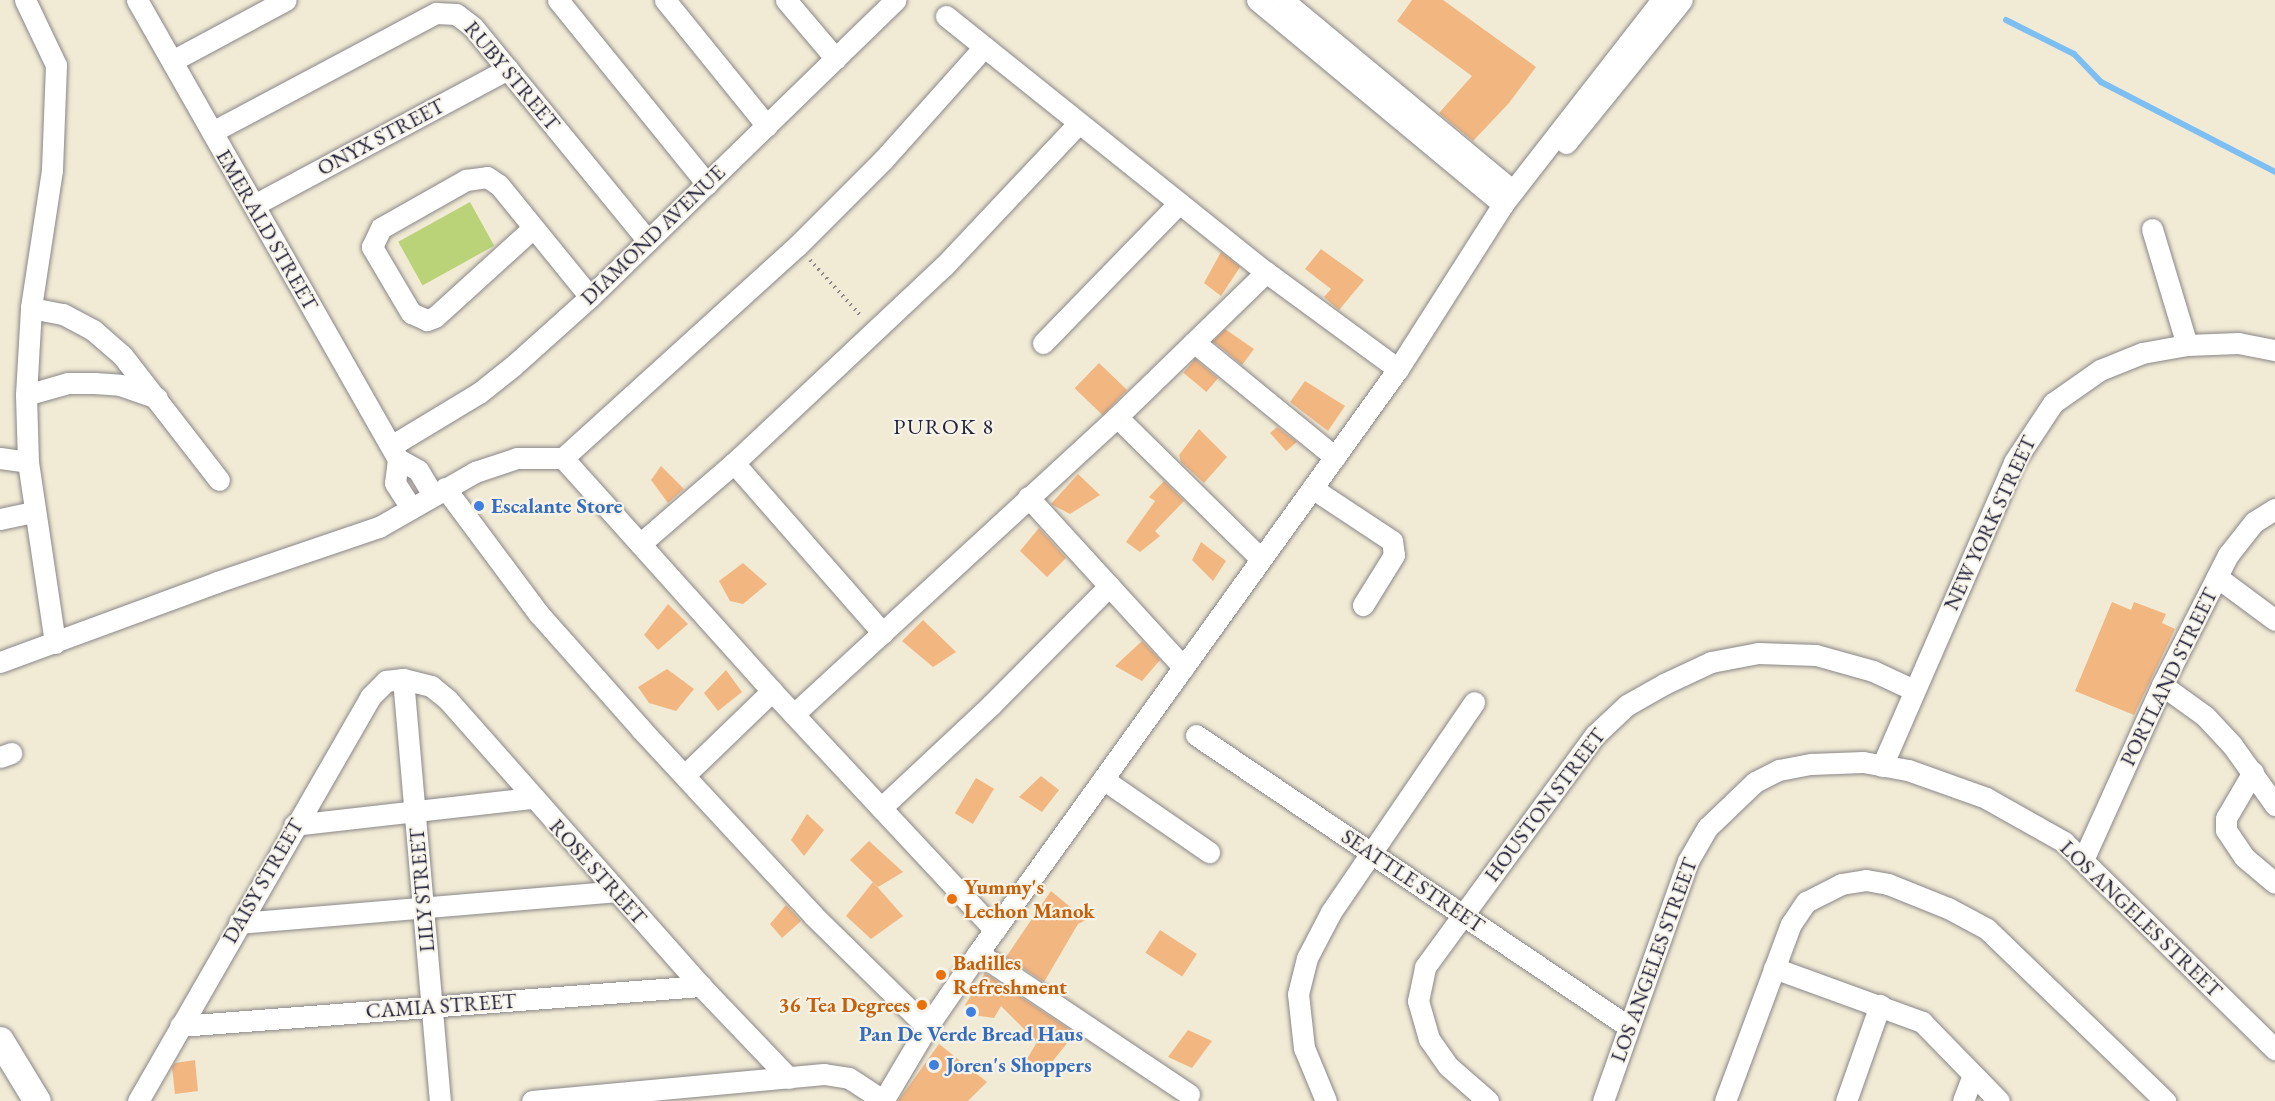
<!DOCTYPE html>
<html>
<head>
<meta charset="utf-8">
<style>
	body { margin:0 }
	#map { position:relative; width:2275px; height:1101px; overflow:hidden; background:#f1ebd5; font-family:"EB Garamond",serif }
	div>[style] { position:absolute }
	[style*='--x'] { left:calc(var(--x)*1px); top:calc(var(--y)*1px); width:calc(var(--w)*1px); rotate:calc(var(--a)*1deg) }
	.green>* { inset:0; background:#bad378; transform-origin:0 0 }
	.stream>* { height:6px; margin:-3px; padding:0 3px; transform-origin:3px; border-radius:3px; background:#7ebff3 }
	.building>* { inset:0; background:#f2b681; transform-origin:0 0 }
	.path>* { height:4px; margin-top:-2px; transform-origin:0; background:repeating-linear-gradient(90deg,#8a8688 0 1.5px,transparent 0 6px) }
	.roads { filter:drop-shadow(0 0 2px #8a8688) drop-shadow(0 0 2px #8a8688) }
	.minor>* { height:21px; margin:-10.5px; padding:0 10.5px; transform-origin:10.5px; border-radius:10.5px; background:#fff }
	.major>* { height:27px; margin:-13.5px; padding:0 13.5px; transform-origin:13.5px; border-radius:13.5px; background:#fff }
	.dots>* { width:16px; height:16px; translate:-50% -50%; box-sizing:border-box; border:3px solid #f7f3e8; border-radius:50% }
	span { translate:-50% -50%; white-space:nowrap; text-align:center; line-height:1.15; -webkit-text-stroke:4.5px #f7f3e8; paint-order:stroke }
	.street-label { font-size:21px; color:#22223b }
	.shop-label { font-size:21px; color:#366cbe; font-weight:700 }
	.left { translate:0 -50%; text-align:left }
	.food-label { font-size:21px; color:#c56008; font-weight:700 }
	.right { translate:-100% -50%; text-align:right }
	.neighbourhood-label { font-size:22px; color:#22223b; letter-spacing:1.5px }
</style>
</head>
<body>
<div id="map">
	<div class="green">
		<i style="left:470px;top:202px;width:50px;height:82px;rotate:61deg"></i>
	</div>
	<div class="stream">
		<i style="--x:2006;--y:20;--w:76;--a:26.6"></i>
		<i style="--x:2074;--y:54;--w:39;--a:46"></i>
		<i style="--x:2101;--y:82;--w:196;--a:27.3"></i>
	</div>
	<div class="building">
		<i style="clip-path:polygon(1412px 0,1443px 0,1536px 67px,1509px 103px,1473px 141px,1439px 113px,1472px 76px,1397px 21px)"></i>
		<i style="clip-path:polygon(1321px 249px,1364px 280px,1339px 310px,1324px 297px,1331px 289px,1305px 269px)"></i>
		<i style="clip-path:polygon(1221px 252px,1240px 267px,1221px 296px,1204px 283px)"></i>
		<i style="clip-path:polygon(1225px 329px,1254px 349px,1242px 365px,1213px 341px)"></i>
		<i style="left:1195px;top:359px;width:30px;height:18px;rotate:40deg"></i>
		<i style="left:1099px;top:363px;width:39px;height:35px;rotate:44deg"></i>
		<i style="clip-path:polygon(1305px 381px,1345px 406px,1328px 431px,1290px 402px)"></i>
		<i style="clip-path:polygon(1277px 427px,1297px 442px,1286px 451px,1270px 433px)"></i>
		<i style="clip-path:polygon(1199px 429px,1227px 457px,1204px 483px,1181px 462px,1179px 455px)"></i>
		<i style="clip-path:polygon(661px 466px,684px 489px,668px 503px,651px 480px)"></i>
		<i style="clip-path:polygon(1078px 474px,1100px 495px,1070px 514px,1051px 504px)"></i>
		<i style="clip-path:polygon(1164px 481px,1184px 501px,1155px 531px,1160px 536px,1140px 552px,1126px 542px,1155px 501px,1149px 497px)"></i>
		<i style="clip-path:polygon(1039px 528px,1066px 558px,1047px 577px,1020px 551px)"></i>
		<i style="clip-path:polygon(1201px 542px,1226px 561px,1213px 581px,1192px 560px)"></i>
		<i style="clip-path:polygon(743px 563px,767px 584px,743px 604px,730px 601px,719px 581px)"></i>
		<i style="clip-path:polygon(2112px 602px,2131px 610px,2134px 602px,2166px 614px,2162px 623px,2175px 629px,2134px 715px,2075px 691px)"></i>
		<i style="clip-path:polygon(668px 604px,688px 624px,658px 650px,644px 635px)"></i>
		<i style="clip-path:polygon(923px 620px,956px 652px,933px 667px,902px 641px)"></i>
		<i style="clip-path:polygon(1142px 641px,1160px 660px,1142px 681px,1115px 666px)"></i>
		<i style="clip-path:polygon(667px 669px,694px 689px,676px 711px,649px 703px,638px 687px)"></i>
		<i style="clip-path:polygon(726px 670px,742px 692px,718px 711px,704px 693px)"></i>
		<i style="clip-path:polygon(1041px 776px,1059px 790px,1042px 812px,1019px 797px)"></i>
		<i style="left:976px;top:778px;width:21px;height:41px;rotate:31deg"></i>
		<i style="clip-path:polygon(807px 814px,824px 830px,804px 856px,791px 840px)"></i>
		<i style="clip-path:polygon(869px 841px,903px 872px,878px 887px,850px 860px)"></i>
		<i style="clip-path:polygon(873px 882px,903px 916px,871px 939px,846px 916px)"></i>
		<i style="clip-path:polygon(1051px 891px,1086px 920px,1078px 924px,1044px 982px,1006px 957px)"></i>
		<i style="clip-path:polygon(786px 905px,801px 921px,782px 938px,770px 924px)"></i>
		<i style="left:1160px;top:930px;width:44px;height:27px;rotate:33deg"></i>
		<i style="clip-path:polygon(985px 973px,1075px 1033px,1045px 1071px,1027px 1059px,1037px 1042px,1001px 1006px,994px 1018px,973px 1015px,965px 1005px)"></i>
		<i style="clip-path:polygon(1188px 1030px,1212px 1041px,1192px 1068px,1168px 1057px)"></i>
		<i style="clip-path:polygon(939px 1044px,987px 1082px,968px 1101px,898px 1101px)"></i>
		<i style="clip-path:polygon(195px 1060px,198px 1091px,175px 1094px,172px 1067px,175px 1063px)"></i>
	</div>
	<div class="path">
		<i style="--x:810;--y:260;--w:76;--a:47.7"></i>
	</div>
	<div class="roads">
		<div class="minor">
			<i style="--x:25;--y:0;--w:72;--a:64.5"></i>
			<i style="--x:56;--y:65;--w:105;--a:92.2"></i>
			<i style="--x:52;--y:170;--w:140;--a:98.7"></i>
			<i style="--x:31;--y:308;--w:87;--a:93.3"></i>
			<i style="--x:26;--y:395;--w:67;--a:88.3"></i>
			<i style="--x:28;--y:462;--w:183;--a:81.5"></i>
			<i style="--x:137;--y:0;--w:528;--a:60.38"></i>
			<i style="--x:398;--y:459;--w:23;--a:29"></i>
			<i style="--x:418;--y:470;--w:29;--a:59"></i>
			<i style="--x:558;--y:0;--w:237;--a:51"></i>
			<i style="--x:665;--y:0;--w:162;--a:51"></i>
			<i style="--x:786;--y:0;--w:77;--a:49.7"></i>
			<i style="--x:1257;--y:0;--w:320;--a:39.7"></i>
			<i style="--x:1283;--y:0;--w:299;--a:39.7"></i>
			<i style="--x:946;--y:16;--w:410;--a:38.7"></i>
			<i style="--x:1266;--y:272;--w:164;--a:36.3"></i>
			<i style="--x:172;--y:61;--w:129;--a:-28.2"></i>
			<i style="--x:212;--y:132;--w:254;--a:-28"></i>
			<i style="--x:436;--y:13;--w:20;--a:3"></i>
			<i style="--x:456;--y:14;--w:21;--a:37"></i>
			<i style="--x:473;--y:27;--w:276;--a:50.7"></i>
			<i style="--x:1566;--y:143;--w:184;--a:-51"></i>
			<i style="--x:254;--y:205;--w:288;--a:-28.2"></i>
			<i style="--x:533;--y:228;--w:132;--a:137.8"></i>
			<i style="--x:435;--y:317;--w:9;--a:159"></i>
			<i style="--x:427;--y:320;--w:17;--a:-156"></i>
			<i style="--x:411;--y:313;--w:77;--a:-120.6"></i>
			<i style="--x:372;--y:247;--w:21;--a:-65"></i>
			<i style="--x:381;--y:228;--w:98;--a:-29.5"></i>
			<i style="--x:466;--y:180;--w:21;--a:-8"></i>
			<i style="--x:487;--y:177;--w:14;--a:34"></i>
			<i style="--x:499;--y:185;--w:144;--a:50.9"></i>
			<i style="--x:2152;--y:229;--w:121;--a:73.2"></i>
			<i style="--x:31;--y:308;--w:33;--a:11"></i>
			<i style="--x:63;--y:314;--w:34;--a:28"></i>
			<i style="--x:93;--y:330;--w:38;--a:41"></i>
			<i style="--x:122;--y:355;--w:158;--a:52.2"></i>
			<i style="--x:1194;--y:342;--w:182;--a:39.2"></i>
			<i style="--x:1043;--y:343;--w:195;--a:-45.8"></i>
			<i style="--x:26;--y:395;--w:44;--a:-15.9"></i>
			<i style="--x:68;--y:383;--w:26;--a:0"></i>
			<i style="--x:94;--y:383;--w:26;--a:4"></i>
			<i style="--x:120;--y:385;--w:39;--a:19"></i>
			<i style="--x:1117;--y:417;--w:202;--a:44.6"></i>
			<i style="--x:391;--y:446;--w:103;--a:-31.1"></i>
			<i style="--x:479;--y:393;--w:43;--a:-38.5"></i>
			<i style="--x:513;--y:366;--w:103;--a:-41.9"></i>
			<i style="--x:590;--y:297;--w:426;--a:-44.2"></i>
			<i style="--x:0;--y:458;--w:28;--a:8"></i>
			<i style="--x:563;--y:458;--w:316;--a:-42.2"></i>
			<i style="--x:797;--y:246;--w:123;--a:-45"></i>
			<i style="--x:884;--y:159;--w:150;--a:-48.2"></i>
			<i style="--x:398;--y:459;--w:24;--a:97"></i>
			<i style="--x:395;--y:483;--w:30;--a:57"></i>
			<i style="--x:734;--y:463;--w:226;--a:48.8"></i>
			<i style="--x:445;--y:488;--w:157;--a:53.3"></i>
			<i style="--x:539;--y:614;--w:154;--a:48.4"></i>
			<i style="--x:641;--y:729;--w:253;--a:47.2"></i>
			<i style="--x:813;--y:915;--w:160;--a:44.5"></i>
			<i style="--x:1312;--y:488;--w:96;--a:33.5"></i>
			<i style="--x:1392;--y:541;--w:14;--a:82"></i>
			<i style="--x:1394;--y:555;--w:59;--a:121.8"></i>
			<i style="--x:1028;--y:497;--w:231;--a:47.6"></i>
			<i style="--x:0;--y:519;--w:35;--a:-12"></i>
			<i style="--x:640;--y:544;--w:124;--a:-40.8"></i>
			<i style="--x:734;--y:463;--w:288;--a:-43.2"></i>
			<i style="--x:944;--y:266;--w:195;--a:-46.7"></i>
			<i style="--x:2217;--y:577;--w:72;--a:36.6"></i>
			<i style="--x:0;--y:662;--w:231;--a:-20.2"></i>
			<i style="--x:217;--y:582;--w:171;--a:-18.8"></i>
			<i style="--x:379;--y:527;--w:111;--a:-29.8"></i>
			<i style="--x:475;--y:472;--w:44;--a:-18.4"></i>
			<i style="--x:517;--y:458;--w:46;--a:0"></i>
			<i style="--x:563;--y:458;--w:313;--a:48.1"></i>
			<i style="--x:772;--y:691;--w:327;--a:47"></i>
			<i style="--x:403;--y:679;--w:424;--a:85"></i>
			<i style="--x:2162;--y:685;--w:53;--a:35.8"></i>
			<i style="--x:2205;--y:716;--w:40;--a:47"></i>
			<i style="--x:2232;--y:745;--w:74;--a:54.4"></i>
			<i style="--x:794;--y:714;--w:439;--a:-42.6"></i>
			<i style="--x:1117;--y:417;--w:208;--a:-44.2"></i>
			<i style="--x:1196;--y:735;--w:522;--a:33.99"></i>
			<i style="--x:0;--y:757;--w:12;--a:-20"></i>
			<i style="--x:1882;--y:766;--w:331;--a:-66.5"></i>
			<i style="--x:2014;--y:462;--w:71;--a:-56.5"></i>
			<i style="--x:2053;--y:403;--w:57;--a:-35.1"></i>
			<i style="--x:2100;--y:370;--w:45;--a:-22"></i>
			<i style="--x:2142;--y:353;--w:46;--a:-10.1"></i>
			<i style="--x:2187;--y:345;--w:51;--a:-2.2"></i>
			<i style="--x:2238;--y:343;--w:38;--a:11"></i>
			<i style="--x:2253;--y:772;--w:53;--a:120.4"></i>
			<i style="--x:2226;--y:818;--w:12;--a:90"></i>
			<i style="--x:2226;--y:830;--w:32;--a:56"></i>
			<i style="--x:2244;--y:857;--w:40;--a:40"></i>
			<i style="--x:685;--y:775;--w:121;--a:-44"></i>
			<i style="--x:1103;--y:779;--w:129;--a:34.6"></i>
			<i style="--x:881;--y:808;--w:151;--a:-43.1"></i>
			<i style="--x:991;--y:705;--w:168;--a:-45.2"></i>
			<i style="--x:294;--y:825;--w:239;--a:-6.5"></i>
			<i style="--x:2083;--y:860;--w:192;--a:-65.7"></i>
			<i style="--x:2162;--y:685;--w:146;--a:-63.1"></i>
			<i style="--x:2228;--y:555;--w:42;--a:-51.8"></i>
			<i style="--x:2254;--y:522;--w:25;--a:-32"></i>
			<i style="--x:239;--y:923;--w:379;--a:-4.8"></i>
			<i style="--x:978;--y:953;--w:254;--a:33.8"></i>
			<i style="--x:1774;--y:968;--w:158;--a:20"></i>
			<i style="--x:1922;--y:1022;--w:110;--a:45.7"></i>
			<i style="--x:180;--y:1026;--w:523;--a:-4.39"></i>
			<i style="--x:138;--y:1101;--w:466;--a:-60.1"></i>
			<i style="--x:370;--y:697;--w:23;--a:-45"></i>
			<i style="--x:386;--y:681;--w:17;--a:-7"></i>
			<i style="--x:403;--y:679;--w:29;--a:14"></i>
			<i style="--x:431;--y:686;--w:22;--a:39"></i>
			<i style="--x:448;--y:700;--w:382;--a:48.5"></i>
			<i style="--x:701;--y:986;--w:127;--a:46.3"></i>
			<i style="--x:532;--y:1101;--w:293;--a:-5.3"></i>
			<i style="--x:824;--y:1074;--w:25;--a:9"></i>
			<i style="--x:849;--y:1078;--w:42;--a:33.3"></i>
			<i style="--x:883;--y:1101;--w:86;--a:-59.3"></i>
			<i style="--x:927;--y:1027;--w:90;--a:-55.4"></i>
			<i style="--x:978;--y:953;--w:719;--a:-54.28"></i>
			<i style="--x:1398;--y:369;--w:196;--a:-57.5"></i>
			<i style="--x:1503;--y:204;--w:259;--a:-52.1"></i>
			<i style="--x:1326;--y:1101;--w:57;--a:-112.5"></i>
			<i style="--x:1304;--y:1048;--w:54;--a:-96.3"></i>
			<i style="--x:1298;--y:994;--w:37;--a:-76"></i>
			<i style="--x:1307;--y:958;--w:52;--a:-62.4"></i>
			<i style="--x:1331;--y:912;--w:254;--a:-55.7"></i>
			<i style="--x:1488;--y:1101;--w:53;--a:-138.8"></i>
			<i style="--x:1448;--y:1066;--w:33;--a:-125"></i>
			<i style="--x:1429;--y:1039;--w:40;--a:-106"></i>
			<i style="--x:1418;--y:1001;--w:35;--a:-78"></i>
			<i style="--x:1425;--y:967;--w:288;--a:-53.8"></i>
			<i style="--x:1595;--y:735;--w:44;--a:-43.2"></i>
			<i style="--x:1627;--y:705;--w:43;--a:-29.6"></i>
			<i style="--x:1664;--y:684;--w:52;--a:-25.1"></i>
			<i style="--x:1711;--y:662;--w:48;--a:-10.8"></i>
			<i style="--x:1758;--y:653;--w:58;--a:2"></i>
			<i style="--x:1816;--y:655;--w:59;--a:15.7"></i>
			<i style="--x:1873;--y:671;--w:45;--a:24.9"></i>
			<i style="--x:1603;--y:1101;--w:255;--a:-70.5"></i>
			<i style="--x:1688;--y:861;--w:39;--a:-60"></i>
			<i style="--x:1708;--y:827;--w:65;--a:-43.8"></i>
			<i style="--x:1755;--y:782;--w:27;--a:-27"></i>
			<i style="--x:1779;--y:770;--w:33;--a:-11"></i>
			<i style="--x:1811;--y:764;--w:52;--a:-2.2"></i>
			<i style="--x:1863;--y:762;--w:46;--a:10.1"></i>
			<i style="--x:1908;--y:770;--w:83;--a:19.7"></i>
			<i style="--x:1986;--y:798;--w:90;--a:29.4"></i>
			<i style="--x:2064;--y:842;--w:296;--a:44.5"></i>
			<i style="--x:1725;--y:1101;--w:189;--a:-69.6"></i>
			<i style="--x:1791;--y:924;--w:27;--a:-56"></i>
			<i style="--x:1806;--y:902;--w:39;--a:-27"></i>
			<i style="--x:1841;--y:884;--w:25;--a:-9"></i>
			<i style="--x:1866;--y:880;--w:22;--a:10"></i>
			<i style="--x:1888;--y:884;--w:65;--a:21.8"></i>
			<i style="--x:1948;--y:908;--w:44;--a:28.3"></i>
			<i style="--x:1987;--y:929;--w:248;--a:44"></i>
			<i style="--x:1846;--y:1101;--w:102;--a:-70.5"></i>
			<i style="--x:1963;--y:1101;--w:28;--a:-69"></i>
		</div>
		<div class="major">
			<i style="--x:0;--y:1040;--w:71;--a:58.8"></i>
		</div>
	</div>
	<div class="dots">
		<i style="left:479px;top:506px;background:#3f7fe0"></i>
		<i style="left:952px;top:899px;background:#e8710a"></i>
		<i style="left:941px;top:975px;background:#e8710a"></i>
		<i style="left:922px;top:1005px;background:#e8710a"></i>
		<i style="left:971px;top:1012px;background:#3f7fe0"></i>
		<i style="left:934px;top:1065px;background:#3f7fe0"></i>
	</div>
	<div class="street-label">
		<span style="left:512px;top:76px;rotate:50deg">RUBY STREET</span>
		<span style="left:381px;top:137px;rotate:-28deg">ONYX STREET</span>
		<span style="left:267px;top:230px;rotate:60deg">EMERALD STREET</span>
		<span style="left:653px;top:235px;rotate:-44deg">DIAMOND AVENUE</span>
		<span style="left:1990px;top:523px;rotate:-65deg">NEW YORK STREET</span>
		<span style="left:2169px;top:677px;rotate:-64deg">PORTLAND STREET</span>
		<span style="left:1545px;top:805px;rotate:-53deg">HOUSTON STREET</span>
		<span style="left:598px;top:872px;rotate:48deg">ROSE STREET</span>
		<span style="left:263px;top:881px;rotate:-60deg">DAISY STREET</span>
		<span style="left:1413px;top:881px;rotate:34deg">SEATTLE STREET</span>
		<span style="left:422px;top:890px;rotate:-95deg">LILY STREET</span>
		<span style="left:2141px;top:919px;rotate:44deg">LOS ANGELES STREET</span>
		<span style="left:1654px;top:960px;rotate:-70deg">LOS ANGELES STREET</span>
		<span style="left:441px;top:1006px;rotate:-4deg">CAMIA STREET</span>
	</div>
	<div class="shop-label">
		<span class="left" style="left:491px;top:506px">Escalante Store</span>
		<span style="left:971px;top:1034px">Pan De Verde Bread Haus</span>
		<span class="left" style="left:946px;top:1065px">Joren's Shoppers</span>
	</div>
	<div class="food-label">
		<span class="left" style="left:964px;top:899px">Yummy's<br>Lechon Manok</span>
		<span class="left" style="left:953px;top:975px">Badilles<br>Refreshment</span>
		<span class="right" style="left:910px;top:1005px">36 Tea Degrees</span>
	</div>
	<div class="neighbourhood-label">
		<span style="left:944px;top:427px">PUROK 8</span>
	</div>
</div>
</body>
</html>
